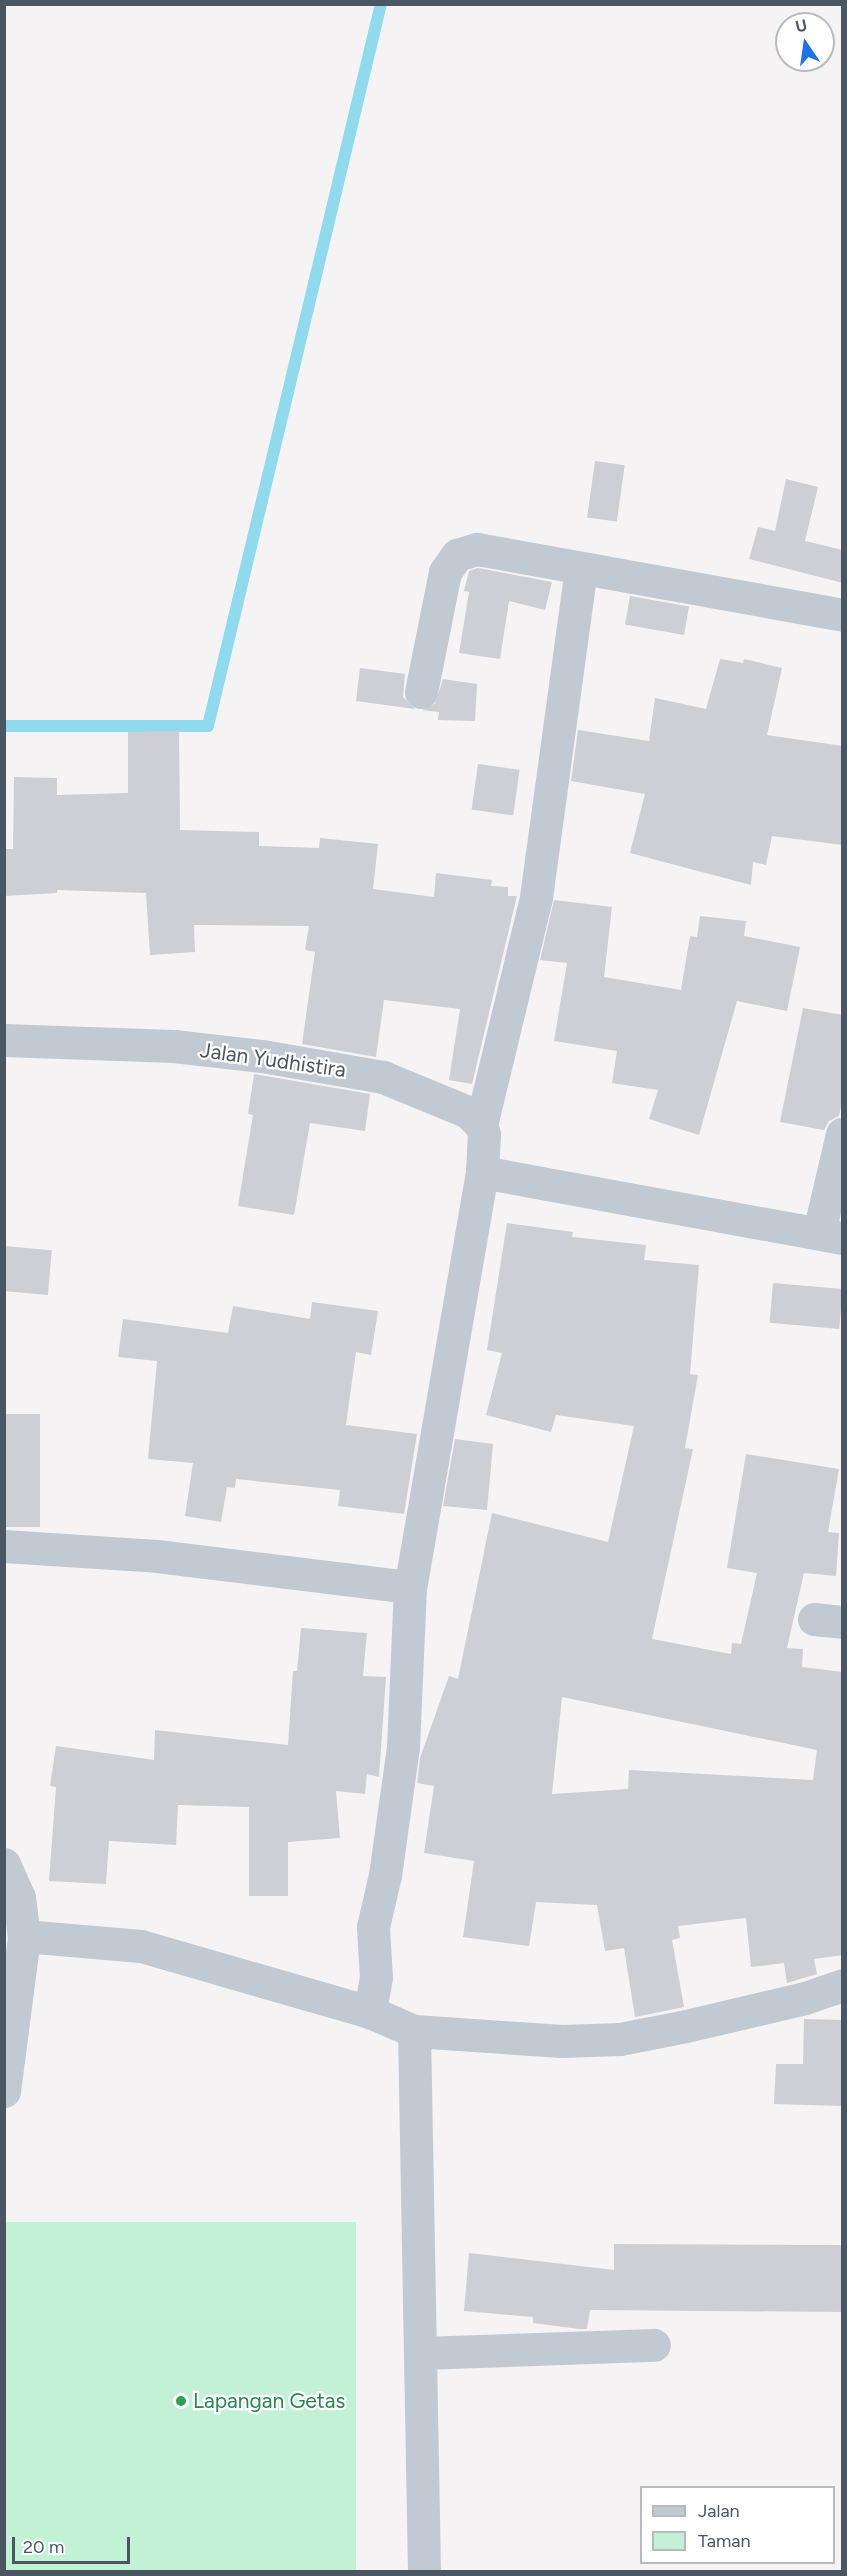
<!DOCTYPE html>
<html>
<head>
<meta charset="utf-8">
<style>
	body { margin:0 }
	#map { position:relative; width:847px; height:2576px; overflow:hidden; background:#f5f3f3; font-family:Figtree,sans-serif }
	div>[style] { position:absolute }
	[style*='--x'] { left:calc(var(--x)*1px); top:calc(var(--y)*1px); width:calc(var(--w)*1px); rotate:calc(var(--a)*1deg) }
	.green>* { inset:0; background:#c3f1d5; transform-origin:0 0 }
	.stream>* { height:12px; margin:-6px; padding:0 6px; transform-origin:6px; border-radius:6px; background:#90daee }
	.building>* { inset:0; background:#cdcfd5; transform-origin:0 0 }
	.street>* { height:33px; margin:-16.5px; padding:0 16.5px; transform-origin:16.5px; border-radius:16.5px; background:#c1cad2 }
	.dots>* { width:16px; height:16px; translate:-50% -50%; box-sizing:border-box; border:3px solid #fff; border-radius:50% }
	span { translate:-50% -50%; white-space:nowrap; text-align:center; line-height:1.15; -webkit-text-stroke:4.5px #fff; paint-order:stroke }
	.street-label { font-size:21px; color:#4a5661 }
	.leisure-label { font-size:21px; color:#27864d }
	.left { translate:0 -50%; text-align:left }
	.frame { position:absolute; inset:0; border:6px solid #4a5661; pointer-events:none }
	.legend { position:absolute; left:640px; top:2486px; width:195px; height:78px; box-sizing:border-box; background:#fff; border:2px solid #b7bbc0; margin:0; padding:8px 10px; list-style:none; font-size:18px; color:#4a5661 }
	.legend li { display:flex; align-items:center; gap:12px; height:30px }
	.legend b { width:30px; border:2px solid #b7bbc0 }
	.north { position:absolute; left:775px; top:12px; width:60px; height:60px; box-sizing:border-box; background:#fff; border:2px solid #b7bbc0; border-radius:50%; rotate:347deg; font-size:16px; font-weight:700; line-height:24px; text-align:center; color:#4a5661 }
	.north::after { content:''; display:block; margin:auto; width:21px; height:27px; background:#1a73e8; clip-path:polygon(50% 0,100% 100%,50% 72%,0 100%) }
	.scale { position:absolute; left:12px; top:2537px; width:118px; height:27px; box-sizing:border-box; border:3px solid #4a5661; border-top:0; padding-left:8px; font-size:18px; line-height:21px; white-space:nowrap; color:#4a5661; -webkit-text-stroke:4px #fff; paint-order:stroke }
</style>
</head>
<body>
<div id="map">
	<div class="green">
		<i style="left:356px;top:2222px;width:349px;height:351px;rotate:90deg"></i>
	</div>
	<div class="stream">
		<i style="--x:4;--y:726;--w:204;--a:0"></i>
		<i style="--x:208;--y:726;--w:742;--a:-76.53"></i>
	</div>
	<div class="building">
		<i style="left:595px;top:461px;width:30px;height:57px;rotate:8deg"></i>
		<i style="clip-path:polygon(786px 479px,818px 487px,805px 541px,843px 550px,843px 583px,749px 559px,758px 527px,775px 531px)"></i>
		<i style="clip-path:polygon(478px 568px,552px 582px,545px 610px,509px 601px,500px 659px,459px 653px,469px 592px,464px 591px,469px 571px)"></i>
		<i style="left:630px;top:596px;width:60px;height:29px;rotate:10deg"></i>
		<i style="clip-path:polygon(720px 659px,743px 663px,744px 659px,782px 668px,767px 735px,843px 746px,843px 845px,772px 836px,766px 865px,753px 862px,751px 885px,630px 853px,645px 794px,571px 781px,578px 730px,649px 741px,655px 698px,706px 709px)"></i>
		<i style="clip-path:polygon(360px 668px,405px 674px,403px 697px,415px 709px,356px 701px)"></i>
		<i style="clip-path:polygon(443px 679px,477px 684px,475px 721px,438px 720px,439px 712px,422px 710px,435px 704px)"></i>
		<i style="clip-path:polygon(179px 731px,180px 830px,259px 832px,259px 846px,319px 848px,320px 838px,378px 844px,373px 889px,434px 897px,436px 873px,492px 880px,491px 886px,508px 887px,508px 896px,517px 896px,472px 1084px,449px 1080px,460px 1009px,384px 1000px,376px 1057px,302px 1044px,315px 952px,305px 950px,309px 926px,194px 925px,195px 952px,150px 955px,146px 893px,57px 890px,57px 893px,4px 896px,4px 849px,13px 849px,14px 777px,57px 778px,57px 795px,128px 793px,128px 732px)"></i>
		<i style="left:478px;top:764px;width:42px;height:46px;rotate:8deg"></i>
		<i style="clip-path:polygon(554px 900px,612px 907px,604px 977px,681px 990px,690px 936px,697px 937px,700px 916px,746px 921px,744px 936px,800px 947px,787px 1011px,737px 1001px,699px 1135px,649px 1119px,658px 1090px,612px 1083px,617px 1051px,554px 1041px,567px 963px,540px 960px)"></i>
		<i style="clip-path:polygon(803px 1008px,843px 1015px,843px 1097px,839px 1116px,829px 1121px,824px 1130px,780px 1122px)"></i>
		<i style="clip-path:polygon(254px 1074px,370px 1094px,365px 1131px,310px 1123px,294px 1215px,238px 1206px,253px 1115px,248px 1114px)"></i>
		<i style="clip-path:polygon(evenodd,507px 1223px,573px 1232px,572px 1237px,646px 1245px,644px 1260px,699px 1265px,690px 1374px,698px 1375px,685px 1448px,693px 1449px,652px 1639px,731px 1654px,732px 1643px,741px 1644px,757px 1573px,727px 1568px,746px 1454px,839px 1469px,828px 1532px,839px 1533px,836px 1576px,804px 1573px,787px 1648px,803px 1649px,802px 1667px,843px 1672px,843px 1955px,814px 1959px,817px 1974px,787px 1983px,784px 1963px,751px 1967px,746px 1918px,678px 1926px,680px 1938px,672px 1940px,684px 2007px,635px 2017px,624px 1948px,605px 1951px,597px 1905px,536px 1902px,529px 1946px,463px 1937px,474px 1861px,424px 1853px,434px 1786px,417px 1783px,420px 1758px,449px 1676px,458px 1679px,492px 1513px,608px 1542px,634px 1426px,556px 1415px,551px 1432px,486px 1415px,502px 1353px,487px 1350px,507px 1223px,562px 1697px,817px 1750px,813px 1780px,629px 1770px,628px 1789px,552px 1794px,562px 1697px)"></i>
		<i style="left:4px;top:1246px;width:48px;height:45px;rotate:5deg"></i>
		<i style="left:773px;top:1283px;width:70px;height:40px;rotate:5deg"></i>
		<i style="clip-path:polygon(312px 1302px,378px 1311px,371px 1355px,356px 1352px,346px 1425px,417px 1434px,404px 1514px,338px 1506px,340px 1490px,236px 1479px,235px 1488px,227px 1487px,221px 1522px,185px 1516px,193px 1463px,148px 1459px,157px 1361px,118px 1357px,123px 1319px,228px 1333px,233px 1306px,310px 1319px)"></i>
		<i style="left:4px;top:1414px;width:36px;height:113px"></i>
		<i style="clip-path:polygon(455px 1439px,493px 1444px,487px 1510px,443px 1506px)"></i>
		<i style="clip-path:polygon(301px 1628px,367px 1633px,363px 1676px,386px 1677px,379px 1777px,367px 1774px,365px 1794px,336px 1791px,340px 1838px,288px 1842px,288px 1896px,249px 1896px,249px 1807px,178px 1805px,176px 1845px,109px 1841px,106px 1884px,49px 1881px,56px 1787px,50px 1786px,56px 1746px,154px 1760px,155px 1730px,288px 1745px,293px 1671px,297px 1671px)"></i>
		<i style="clip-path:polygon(804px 2019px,843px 2020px,843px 2106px,774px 2104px,776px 2064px,803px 2064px)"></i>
		<i style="clip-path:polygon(614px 2244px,843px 2245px,843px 2312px,590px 2310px,587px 2329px,579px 2329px,533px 2323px,533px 2317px,464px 2311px,469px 2253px,614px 2270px)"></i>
	</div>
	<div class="street">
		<i style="--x:421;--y:692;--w:122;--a:-78.7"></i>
		<i style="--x:445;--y:572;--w:21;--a:-55"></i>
		<i style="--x:457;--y:555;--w:21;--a:-17"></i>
		<i style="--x:477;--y:549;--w:371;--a:10.2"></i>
		<i style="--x:4;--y:1040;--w:170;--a:2"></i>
		<i style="--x:174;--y:1046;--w:89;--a:6.5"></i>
		<i style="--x:262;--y:1056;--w:123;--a:9.8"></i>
		<i style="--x:383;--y:1077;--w:92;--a:22.4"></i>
		<i style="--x:468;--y:1112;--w:18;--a:45"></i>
		<i style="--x:481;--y:1125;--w:9;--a:72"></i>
		<i style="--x:484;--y:1134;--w:38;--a:93"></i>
		<i style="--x:482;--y:1172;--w:421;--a:99.8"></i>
		<i style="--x:410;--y:1587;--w:160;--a:92.5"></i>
		<i style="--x:403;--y:1747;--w:129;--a:98"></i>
		<i style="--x:385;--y:1875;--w:53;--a:103"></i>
		<i style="--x:373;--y:1927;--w:50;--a:86.6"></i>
		<i style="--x:376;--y:1977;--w:36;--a:100"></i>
		<i style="--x:481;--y:1125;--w:235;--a:-76.4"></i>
		<i style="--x:536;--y:897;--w:332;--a:-82.2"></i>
		<i style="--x:482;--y:1172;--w:366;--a:10.4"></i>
		<i style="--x:819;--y:1232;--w:101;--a:-76.8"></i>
		<i style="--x:4;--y:1546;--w:153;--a:3.7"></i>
		<i style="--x:157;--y:1556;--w:255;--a:7"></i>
		<i style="--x:814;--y:1619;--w:28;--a:6"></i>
		<i style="--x:4;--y:1864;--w:36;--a:66"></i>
		<i style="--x:19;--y:1897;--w:39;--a:83"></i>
		<i style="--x:414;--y:2031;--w:541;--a:88.94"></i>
		<i style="--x:4;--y:2091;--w:156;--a:-82.6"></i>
		<i style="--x:24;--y:1936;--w:117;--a:4.9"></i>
		<i style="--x:141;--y:1946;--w:238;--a:16.1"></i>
		<i style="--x:370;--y:2012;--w:48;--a:23.4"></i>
		<i style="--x:414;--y:2031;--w:148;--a:3.9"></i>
		<i style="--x:562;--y:2041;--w:58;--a:-2"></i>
		<i style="--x:620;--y:2039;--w:67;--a:-11.1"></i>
		<i style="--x:686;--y:2026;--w:122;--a:-13.2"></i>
		<i style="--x:805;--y:1998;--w:39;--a:-19"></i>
		<i style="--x:421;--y:2353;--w:233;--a:-2"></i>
	</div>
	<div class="dots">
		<i style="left:181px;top:2401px;background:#2e9e5b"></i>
	</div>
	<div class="street-label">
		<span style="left:273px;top:1060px;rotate:8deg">Jalan Yudhistira</span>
	</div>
	<div class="leisure-label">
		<span class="left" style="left:193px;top:2401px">Lapangan Getas</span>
	</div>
	<div class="frame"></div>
	<ul class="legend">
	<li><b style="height:8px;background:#c1cad2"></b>Jalan</li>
	<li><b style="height:16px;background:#c3f1d5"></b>Taman</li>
	</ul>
	<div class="north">U</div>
	<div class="scale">20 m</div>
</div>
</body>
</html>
